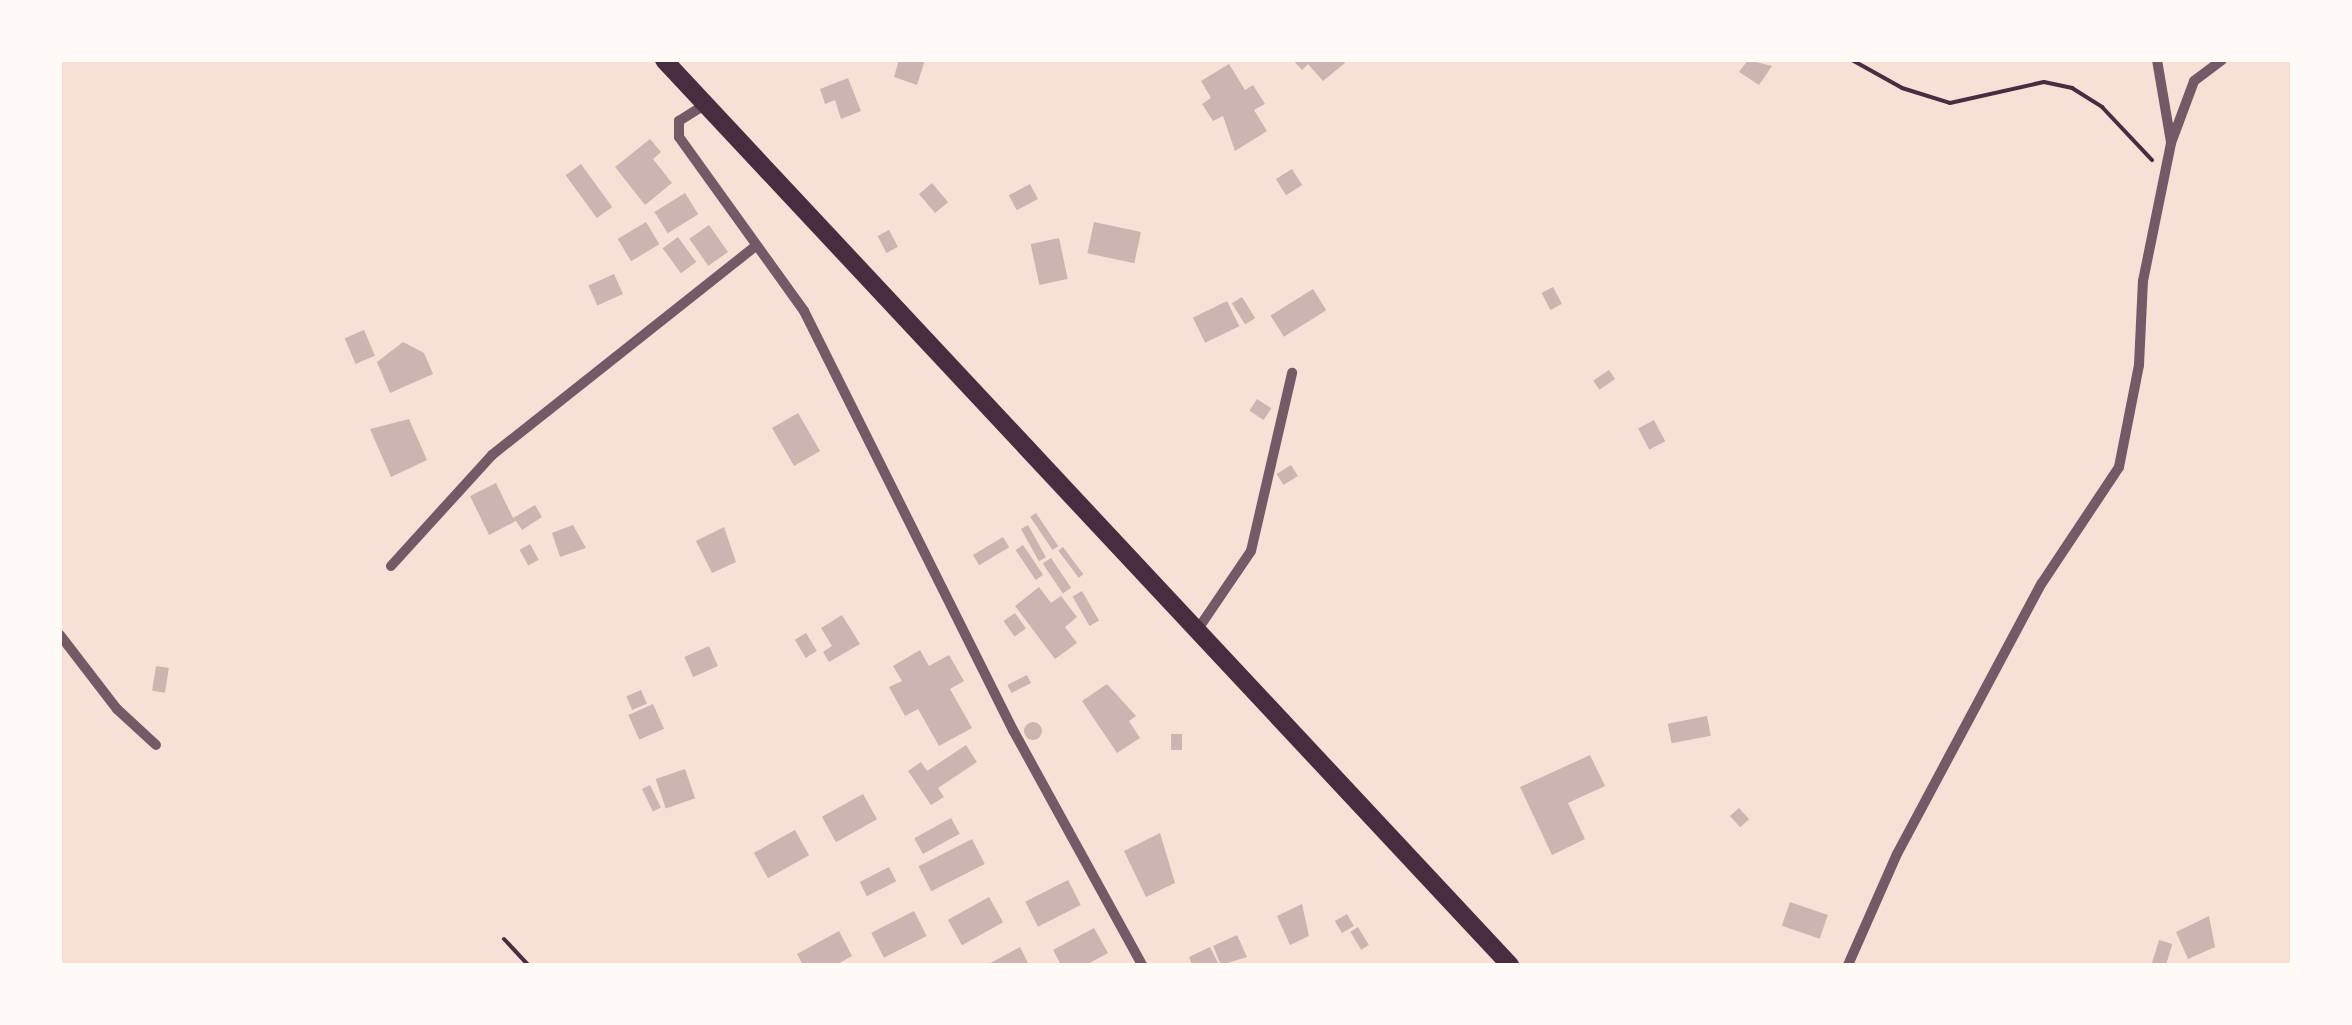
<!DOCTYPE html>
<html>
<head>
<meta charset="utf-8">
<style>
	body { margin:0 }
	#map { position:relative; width:2352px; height:1025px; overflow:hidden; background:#f7e1d7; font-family:Overpass,sans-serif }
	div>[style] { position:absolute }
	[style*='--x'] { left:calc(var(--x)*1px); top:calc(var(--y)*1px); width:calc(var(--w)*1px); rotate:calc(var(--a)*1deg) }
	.building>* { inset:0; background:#ccb4b1; transform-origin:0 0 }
	.round { border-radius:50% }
	.path>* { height:4px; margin:-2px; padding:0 2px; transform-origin:2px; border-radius:2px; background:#4a2c40 }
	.minor>* { height:10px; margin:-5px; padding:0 5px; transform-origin:5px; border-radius:5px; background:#755966 }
	.trunk>* { height:18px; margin:-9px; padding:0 9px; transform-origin:9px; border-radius:9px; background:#4a2c40 }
	span { translate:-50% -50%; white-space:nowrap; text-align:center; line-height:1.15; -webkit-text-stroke:8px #fffaf5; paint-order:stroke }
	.frame { position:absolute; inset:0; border:62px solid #fffaf5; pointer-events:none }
</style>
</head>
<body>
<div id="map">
	<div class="building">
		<i style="clip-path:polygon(899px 60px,925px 60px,917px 85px,894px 77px)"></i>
		<i style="clip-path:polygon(1293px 60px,1342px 60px,1345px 63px,1323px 81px,1308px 64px,1302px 70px)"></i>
		<i style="clip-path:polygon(1748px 60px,1772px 66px,1759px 85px,1739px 72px)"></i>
		<i style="clip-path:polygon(1229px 64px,1245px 90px,1253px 85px,1265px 104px,1254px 110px,1267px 131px,1235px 151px,1223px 116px,1213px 121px,1202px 104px,1211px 98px,1201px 81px)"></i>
		<i style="clip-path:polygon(848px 78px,861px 111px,841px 119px,835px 100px,825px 104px,820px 89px)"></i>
		<i style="clip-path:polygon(650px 139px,661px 152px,653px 159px,672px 183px,645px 205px,615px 167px)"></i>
		<i style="left:581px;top:164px;width:53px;height:19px;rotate:54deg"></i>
		<i style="left:1292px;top:169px;width:19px;height:19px;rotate:58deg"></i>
		<i style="left:932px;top:183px;width:25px;height:17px;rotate:50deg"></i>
		<i style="left:1030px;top:184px;width:17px;height:24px;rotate:62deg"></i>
		<i style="left:685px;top:193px;width:25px;height:36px;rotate:58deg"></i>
		<i style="left:646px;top:222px;width:26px;height:33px;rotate:59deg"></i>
		<i style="left:1094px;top:222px;width:48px;height:32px;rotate:12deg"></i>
		<i style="left:709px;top:225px;width:33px;height:24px;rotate:55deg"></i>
		<i style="left:889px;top:230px;width:19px;height:13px;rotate:62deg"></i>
		<i style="left:678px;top:237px;width:31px;height:19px;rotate:54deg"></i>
		<i style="left:1059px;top:238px;width:42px;height:29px;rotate:78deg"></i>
		<i style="left:614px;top:274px;width:22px;height:28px;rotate:66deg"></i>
		<i style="left:1553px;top:287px;width:19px;height:13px;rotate:62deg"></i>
		<i style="left:1313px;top:289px;width:25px;height:50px;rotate:58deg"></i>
		<i style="left:1242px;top:297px;width:25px;height:12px;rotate:58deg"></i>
		<i style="left:1227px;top:301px;width:28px;height:38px;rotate:64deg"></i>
		<i style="left:364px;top:330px;width:28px;height:21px;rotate:67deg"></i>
		<i style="clip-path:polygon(403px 342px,424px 353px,433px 374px,390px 393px,377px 362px)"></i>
		<i style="left:1609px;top:370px;width:11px;height:19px;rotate:56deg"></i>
		<i style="left:1257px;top:399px;width:17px;height:14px;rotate:33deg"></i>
		<i style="left:798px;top:413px;width:44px;height:30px;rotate:60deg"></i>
		<i style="clip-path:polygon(409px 419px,427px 460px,391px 477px,370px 429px)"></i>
		<i style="left:1654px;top:420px;width:24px;height:18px;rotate:62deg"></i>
		<i style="left:1291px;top:465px;width:13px;height:17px;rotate:58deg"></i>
		<i style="clip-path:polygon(496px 483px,513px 518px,535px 505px,542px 517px,522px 530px,516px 521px,489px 535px,470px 496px)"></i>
		<i style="left:1036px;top:513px;width:40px;height:7px;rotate:56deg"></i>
		<i style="clip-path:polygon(573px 525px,586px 548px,560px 557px,552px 533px)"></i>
		<i style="left:1028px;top:525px;width:37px;height:8px;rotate:61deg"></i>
		<i style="clip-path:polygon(724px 527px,736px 562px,712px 573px,696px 541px)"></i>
		<i style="left:1003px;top:537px;width:12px;height:35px;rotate:59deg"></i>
		<i style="left:530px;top:544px;width:18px;height:12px;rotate:61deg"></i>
		<i style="left:1023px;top:545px;width:36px;height:9px;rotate:56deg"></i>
		<i style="left:1063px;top:547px;width:34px;height:6px;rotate:53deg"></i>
		<i style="left:1051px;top:558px;width:36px;height:10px;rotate:56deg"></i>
		<i style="clip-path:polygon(1039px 587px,1051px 603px,1061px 596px,1077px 617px,1065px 627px,1077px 643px,1055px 659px,1015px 606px)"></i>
		<i style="left:1082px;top:591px;width:34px;height:11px;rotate:60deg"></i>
		<i style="left:1015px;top:613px;width:19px;height:14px;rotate:55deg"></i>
		<i style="clip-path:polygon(842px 615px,860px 644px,829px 662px,823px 652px,832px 646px,821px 628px)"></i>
		<i style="left:806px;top:633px;width:21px;height:13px;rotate:59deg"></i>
		<i style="left:709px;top:646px;width:22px;height:27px;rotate:66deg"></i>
		<i style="clip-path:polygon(920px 650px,929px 666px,949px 655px,964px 681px,950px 689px,972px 728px,939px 746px,918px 709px,905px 716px,889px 687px,902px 681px,893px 666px)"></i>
		<i style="left:156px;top:666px;width:13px;height:25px;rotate:9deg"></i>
		<i style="left:1027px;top:675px;width:9px;height:22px;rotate:63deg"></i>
		<i style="clip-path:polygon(1107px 684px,1136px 716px,1129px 721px,1140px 738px,1117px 753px,1082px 701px)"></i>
		<i style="left:641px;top:690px;width:15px;height:16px;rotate:67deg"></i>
		<i style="left:653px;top:704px;width:27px;height:27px;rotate:66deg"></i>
		<i style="left:1707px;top:716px;width:20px;height:40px;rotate:79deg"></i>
		<i class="round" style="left:1024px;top:722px;width:18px;height:18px"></i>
		<i style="left:1171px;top:734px;width:11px;height:16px"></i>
		<i style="clip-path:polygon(966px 745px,977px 762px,938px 788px,944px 797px,931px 805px,908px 771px,921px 762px,927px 771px)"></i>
		<i style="clip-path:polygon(1590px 755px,1605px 786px,1568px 803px,1585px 839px,1552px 855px,1520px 787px)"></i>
		<i style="left:685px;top:769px;width:31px;height:31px;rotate:71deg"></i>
		<i style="left:650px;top:785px;width:25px;height:9px;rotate:64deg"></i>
		<i style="left:863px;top:794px;width:29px;height:47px;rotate:61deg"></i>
		<i style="left:1739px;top:808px;width:15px;height:12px;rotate:48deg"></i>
		<i style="left:951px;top:818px;width:18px;height:42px;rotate:61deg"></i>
		<i style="left:795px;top:830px;width:29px;height:47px;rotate:61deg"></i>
		<i style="clip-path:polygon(1160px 833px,1175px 883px,1146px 897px,1124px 851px)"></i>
		<i style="left:972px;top:839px;width:28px;height:60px;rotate:63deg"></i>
		<i style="left:889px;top:867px;width:16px;height:33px;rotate:63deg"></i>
		<i style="left:1068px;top:880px;width:28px;height:48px;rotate:63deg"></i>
		<i style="left:989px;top:897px;width:29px;height:47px;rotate:61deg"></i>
		<i style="left:1790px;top:902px;width:40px;height:25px;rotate:19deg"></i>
		<i style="clip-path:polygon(1302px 904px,1309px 936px,1290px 945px,1277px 916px)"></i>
		<i style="left:914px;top:911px;width:28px;height:48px;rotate:63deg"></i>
		<i style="left:1347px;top:914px;width:14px;height:14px;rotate:60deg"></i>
		<i style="clip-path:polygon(2209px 916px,2215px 947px,2188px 959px,2176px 932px)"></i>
		<i style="left:1358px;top:927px;width:21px;height:9px;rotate:59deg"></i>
		<i style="clip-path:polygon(1094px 928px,1108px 953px,1086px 965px,1061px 965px,1053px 950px)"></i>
		<i style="clip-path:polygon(839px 931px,852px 956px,836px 965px,803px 965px,797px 954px)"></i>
		<i style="clip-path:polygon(1237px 935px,1247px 957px,1221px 965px,1213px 946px)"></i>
		<i style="left:2159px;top:940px;width:14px;height:24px;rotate:17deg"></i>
		<i style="clip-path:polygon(1020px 947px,1029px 965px,987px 965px)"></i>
		<i style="clip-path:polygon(1210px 947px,1219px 965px,1192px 965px,1189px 957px)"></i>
	</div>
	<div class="path">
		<i style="--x:1852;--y:60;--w:57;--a:29.2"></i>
		<i style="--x:1902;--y:88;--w:50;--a:17.4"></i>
		<i style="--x:1950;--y:103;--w:96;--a:-12.6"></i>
		<i style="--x:2044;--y:82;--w:29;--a:12"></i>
		<i style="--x:2072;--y:88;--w:36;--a:32"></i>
		<i style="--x:2102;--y:107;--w:73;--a:46.7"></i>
		<i style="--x:504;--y:939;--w:35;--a:47"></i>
	</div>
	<div class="minor">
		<i style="--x:2157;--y:60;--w:83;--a:80.3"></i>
		<i style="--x:706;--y:104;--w:32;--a:148"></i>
		<i style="--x:679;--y:121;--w:16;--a:90"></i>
		<i style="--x:679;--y:137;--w:214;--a:54.3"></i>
		<i style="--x:804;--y:311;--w:468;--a:63.5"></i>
		<i style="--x:1013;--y:730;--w:268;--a:61.2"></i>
		<i style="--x:391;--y:566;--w:150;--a:-47.7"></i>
		<i style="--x:492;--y:455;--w:337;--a:-38.4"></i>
		<i style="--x:1198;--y:629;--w:94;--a:-55.8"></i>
		<i style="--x:1251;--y:551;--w:183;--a:-77"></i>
		<i style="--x:60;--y:635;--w:93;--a:52.4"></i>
		<i style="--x:117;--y:709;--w:53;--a:42.7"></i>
		<i style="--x:1848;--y:965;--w:121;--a:-66.2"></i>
		<i style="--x:1897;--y:854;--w:307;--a:-61.9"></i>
		<i style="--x:2042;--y:583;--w:139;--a:-56.4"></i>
		<i style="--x:2119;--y:467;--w:104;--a:-78.9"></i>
		<i style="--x:2139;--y:365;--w:84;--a:-87.3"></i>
		<i style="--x:2143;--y:281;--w:141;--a:-78.5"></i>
		<i style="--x:2171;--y:143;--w:66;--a:-69.6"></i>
		<i style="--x:2194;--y:81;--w:35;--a:-37"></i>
	</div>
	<div class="trunk">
		<i style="--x:664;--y:60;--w:1239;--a:46.93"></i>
	</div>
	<div class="frame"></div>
</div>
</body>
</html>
